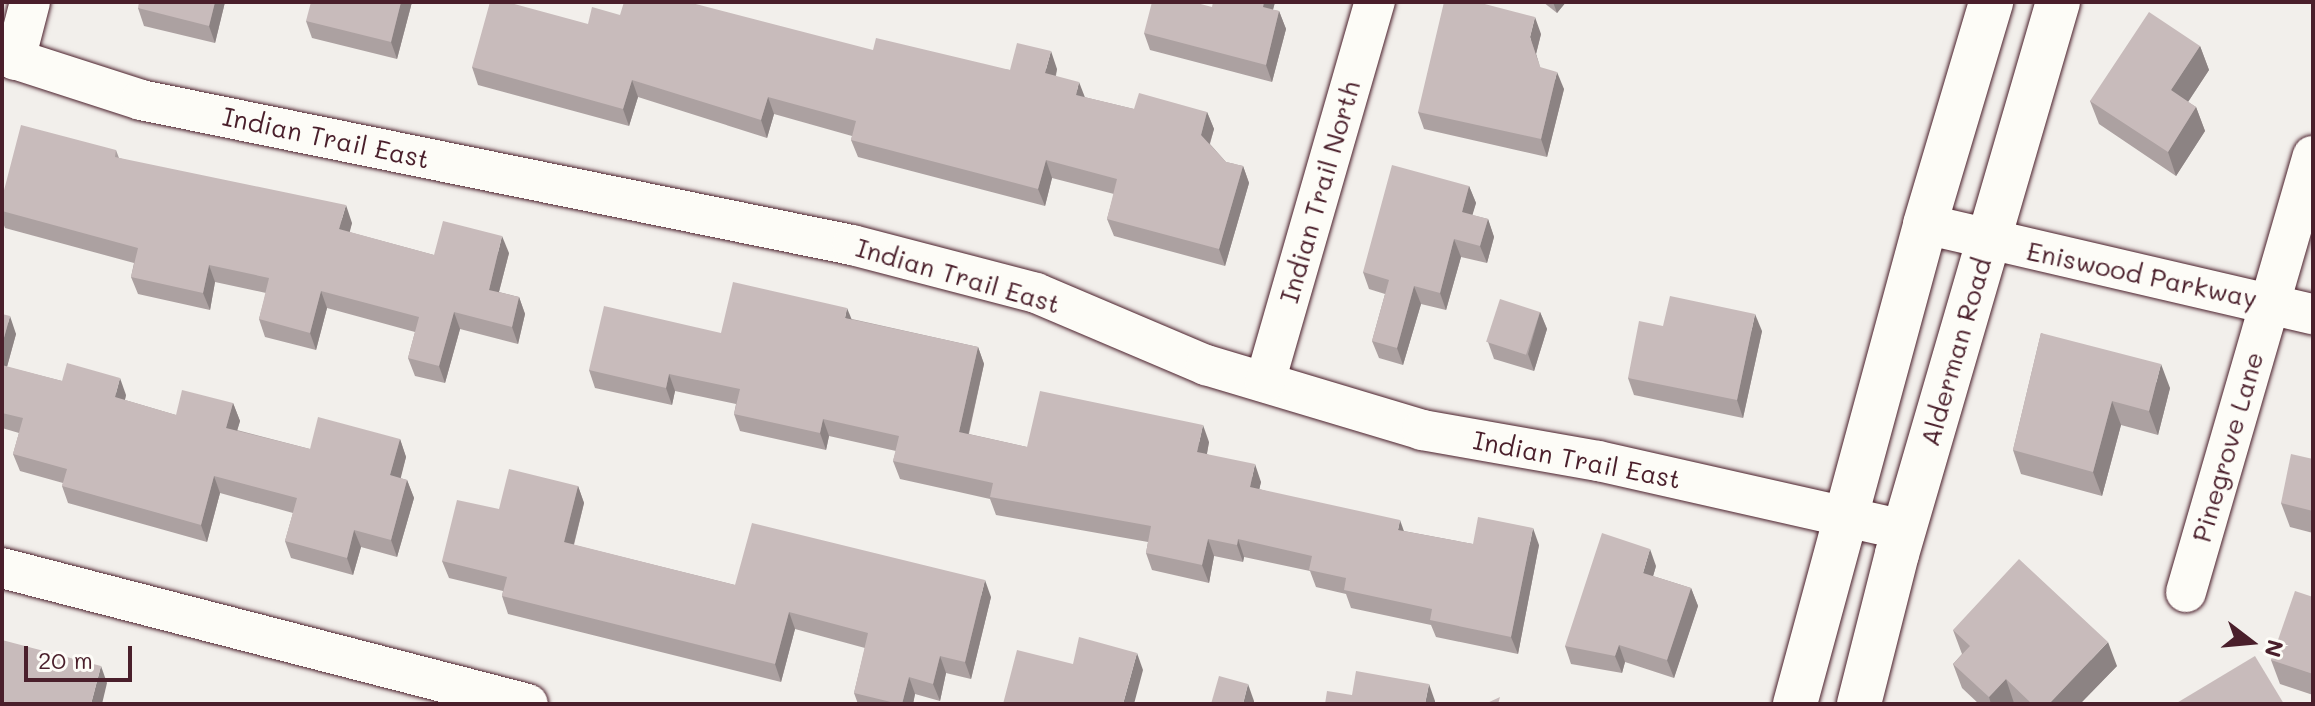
<!DOCTYPE html>
<html>
<head>
<meta charset="utf-8">
<style>
	body { margin:0 }
	#map { position:relative; width:2315px; height:706px; overflow:hidden; background:#f2efeb; font-family:Mali,sans-serif }
	div>[style] { position:absolute }
	[style*='--x'] { left:calc(var(--x)*1px); top:calc(var(--y)*1px); width:calc(var(--w)*1px); rotate:calc(var(--a)*1deg) }
	.roads { filter:drop-shadow(0 0 2px #4a1f2b) drop-shadow(0 0 2px #4a1f2b) }
	.street>* { height:40px; margin:-20px; padding:0 20px; transform-origin:20px; border-radius:20px; background:#fdfcf7 }
	.secondary>* { height:44px; margin:-22px; padding:0 22px; transform-origin:22px; border-radius:22px; background:#fdfcf7 }
	.wall>* { inset:0; background:#aca1a1 }
	.shaded-wall>* { inset:0; background:#8c8383 }
	.building>* { inset:0; background:#c8bbbb; transform-origin:0 0 }
	span { translate:-50% -50%; white-space:nowrap; text-align:center; line-height:1.15; -webkit-text-stroke:6px #fdfcf7; paint-order:stroke }
	.street-label { font-size:26px; color:#4a1f2b }
	.frame { position:absolute; inset:0; border:4px solid #4a1f2b; pointer-events:none }
	.north { position:absolute; left:2211px; top:602px; width:80px; height:80px; -webkit-text-stroke:6px #fdfcf7; paint-order:stroke; rotate:106deg; font-size:22px; font-weight:700; line-height:32px; text-align:center; color:#4a1f2b }
	.north::after { content:''; display:block; margin:auto; width:28px; height:36px; background:#4a1f2b; clip-path:polygon(50% 0,100% 100%,50% 72%,0 100%) }
	.scale { position:absolute; left:24px; top:646px; width:108px; height:36px; box-sizing:border-box; border:4px solid #4a1f2b; border-top:0; padding-left:10px; font-size:24px; line-height:28px; white-space:nowrap; color:#4a1f2b; -webkit-text-stroke:6px #fdfcf7; paint-order:stroke }
</style>
</head>
<body>
<div id="map">
	<div class="roads">
		<div class="street">
			<i style="--x:2;--y:55;--w:146;--a:17.9"></i>
			<i style="--x:141;--y:100;--w:726;--a:11.53"></i>
			<i style="--x:852;--y:245;--w:190;--a:14.6"></i>
			<i style="--x:1036;--y:293;--w:185;--a:23"></i>
			<i style="--x:1206;--y:365;--w:226;--a:16.7"></i>
			<i style="--x:1422;--y:430;--w:179;--a:10"></i>
			<i style="--x:1598;--y:461;--w:314;--a:12.7"></i>
			<i style="--x:15;--y:60;--w:60;--a:-75.5"></i>
			<i style="--x:1925;--y:224;--w:398;--a:13.1"></i>
			<i style="--x:1265;--y:382;--w:396;--a:-73.9"></i>
			<i style="--x:2;--y:568;--w:543;--a:14.5"></i>
			<i style="--x:2186;--y:592;--w:454;--a:-73.8"></i>
		</div>
		<div class="secondary">
			<i style="--x:1795;--y:704;--w:497;--a:-74.8"></i>
			<i style="--x:1925;--y:224;--w:232;--a:-73.4"></i>
			<i style="--x:1859;--y:704;--w:155;--a:-75.8"></i>
			<i style="--x:1897;--y:554;--w:575;--a:-73.74"></i>
		</div>
	</div>
	<div class="wall">
		<i style="clip-path:polygon(225px 2px,215px 43px,144px 26px,138px 8px)"></i>
		<i style="clip-path:polygon(412px 2px,397px 59px,312px 38px,306px 21px)"></i>
		<i style="clip-path:polygon(1275px 2px,1273px 10px,1279px 11px,1286px 29px,1272px 82px,1150px 50px,1144px 33px,1212px 7px)"></i>
		<i style="clip-path:polygon(1543px 2px,1566px 2px,1557px 13px)"></i>
		<i style="clip-path:polygon(620px 15px,1010px 70px,1057px 69px,1056px 76px,1084px 97px,1134px 109px,1207px 112px,1214px 129px,1210px 144px,1226px 162px,1243px 166px,1249px 183px,1225px 266px,1114px 236px,1107px 219px,1114px 194px,1052px 178px,1045px 206px,858px 157px,851px 140px,852px 136px,774px 114px,767px 138px,638px 97px,629px 126px,478px 85px,472px 67px,588px 24px)"></i>
		<i style="clip-path:polygon(1541px 34px,1536px 54px,1540px 68px,1564px 89px,1547px 157px,1424px 129px,1418px 112px)"></i>
		<i style="clip-path:polygon(2200px 46px,2209px 70px,2188px 102px,2196px 107px,2205px 131px,2176px 176px,2099px 124px,2090px 101px)"></i>
		<i style="clip-path:polygon(116px 150px,119px 158px,352px 223px,349px 232px,434px 255px,509px 253px,499px 292px,519px 297px,525px 314px,518px 344px,460px 329px,445px 383px,415px 376px,408px 358px,415px 332px,327px 308px,316px 350px,265px 337px,259px 319px,266px 293px,215px 282px,210px 310px,138px 294px,131px 277px,134px 263px,5px 228px,2px 220px,2px 198px)"></i>
		<i style="clip-path:polygon(1469px 186px,1476px 203px,1472px 215px,1488px 219px,1494px 237px,1487px 263px,1461px 257px,1446px 310px,1421px 304px,1403px 365px,1379px 358px,1372px 341px,1385px 294px,1369px 289px,1363px 272px)"></i>
		<i style="clip-path:polygon(1540px 312px,1547px 329px,1534px 371px,1494px 359px,1488px 342px)"></i>
		<i style="clip-path:polygon(2px 314px,16px 334px,7px 367px,62px 381px,126px 395px,125px 400px,176px 415px,233px 403px,240px 421px,237px 430px,310px 449px,400px 439px,406px 457px,400px 478px,407px 480px,414px 498px,397px 557px,361px 547px,353px 575px,291px 558px,285px 541px,293px 513px,220px 493px,207px 542px,68px 503px,62px 486px,63px 483px,20px 471px,13px 454px,19px 433px,2px 428px)"></i>
		<i style="clip-path:polygon(852px 319px,978px 347px,984px 364px,969px 434px,1027px 447px,1209px 442px,1207px 454px,1261px 482px,1259px 489px,1404px 531px,1473px 544px,1539px 545px,1518px 654px,1436px 637px,1431px 625px,1351px 608px,1346px 594px,1316px 587px,1310px 571px,1244px 557px,1243px 562px,1214px 556px,1209px 583px,1152px 570px,1146px 553px,1148px 542px,996px 515px,990px 499px,900px 479px,893px 461px,896px 451px,829px 436px,826px 450px,740px 431px,734px 414px,736px 404px,675px 391px,672px 405px,595px 388px,589px 370px,721px 333px)"></i>
		<i style="clip-path:polygon(1663px 326px,1762px 331px,1743px 418px,1634px 395px,1628px 378px)"></i>
		<i style="clip-path:polygon(2041px 333px,2170px 388px,2158px 435px,2121px 425px,2102px 496px,2021px 474px,2013px 450px)"></i>
		<i style="clip-path:polygon(2313px 459px,2313px 533px,2290px 527px,2281px 503px)"></i>
		<i style="clip-path:polygon(578px 486px,584px 503px,574px 545px,735px 585px,991px 597px,971px 679px,946px 673px,940px 701px,915px 694px,913px 704px,858px 704px,854px 693px,865px 648px,795px 629px,781px 682px,508px 614px,502px 596px,503px 591px,449px 578px,442px 561px,499px 509px)"></i>
		<i style="clip-path:polygon(1656px 566px,1653px 576px,1691px 588px,1698px 606px,1674px 678px,1625px 662px,1622px 673px,1571px 664px,1565px 646px)"></i>
		<i style="clip-path:polygon(2313px 597px,2313px 695px,2280px 684px,2271px 660px)"></i>
		<i style="clip-path:polygon(1953px 630px,2117px 666px,2080px 704px,1979px 704px,1962px 688px,1953px 664px,1962px 654px)"></i>
	</div>
	<div class="shaded-wall">
		<i style="clip-path:polygon(215px 2px,225px 2px,215px 43px,209px 26px)"></i>
		<i style="clip-path:polygon(401px 2px,412px 2px,397px 59px,391px 42px)"></i>
		<i style="clip-path:polygon(1264px 2px,1275px 2px,1269px 24px,1263px 7px)"></i>
		<i style="clip-path:polygon(1553px 2px,1566px 2px,1557px 13px)"></i>
		<i style="clip-path:polygon(1279px 11px,1286px 29px,1272px 82px,1266px 65px)"></i>
		<i style="clip-path:polygon(1535px 17px,1541px 34px,1536px 54px,1546px 85px,1530px 37px)"></i>
		<i style="clip-path:polygon(2200px 46px,2209px 70px,2180px 114px,2171px 90px)"></i>
		<i style="clip-path:polygon(1051px 51px,1057px 69px,1052px 91px,1045px 73px)"></i>
		<i style="clip-path:polygon(1557px 72px,1564px 89px,1547px 157px,1541px 139px)"></i>
		<i style="clip-path:polygon(632px 80px,638px 97px,629px 126px,623px 109px)"></i>
		<i style="clip-path:polygon(1079px 82px,1086px 100px,1076px 95px)"></i>
		<i style="clip-path:polygon(768px 97px,774px 114px,767px 138px,761px 120px)"></i>
		<i style="clip-path:polygon(2196px 107px,2205px 131px,2176px 176px,2168px 152px)"></i>
		<i style="clip-path:polygon(1207px 112px,1214px 129px,1207px 152px,1201px 135px)"></i>
		<i style="clip-path:polygon(1046px 160px,1052px 178px,1045px 206px,1038px 189px)"></i>
		<i style="clip-path:polygon(1243px 166px,1249px 183px,1225px 266px,1219px 249px)"></i>
		<i style="clip-path:polygon(1469px 186px,1476px 203px,1468px 230px,1462px 212px)"></i>
		<i style="clip-path:polygon(346px 205px,352px 223px,346px 247px,339px 229px)"></i>
		<i style="clip-path:polygon(1488px 219px,1494px 237px,1487px 263px,1480px 246px)"></i>
		<i style="clip-path:polygon(502px 236px,509px 253px,495px 307px,489px 290px)"></i>
		<i style="clip-path:polygon(1454px 239px,1461px 257px,1446px 310px,1440px 293px)"></i>
		<i style="clip-path:polygon(209px 265px,215px 282px,210px 310px,203px 293px)"></i>
		<i style="clip-path:polygon(1414px 286px,1421px 304px,1403px 365px,1397px 348px)"></i>
		<i style="clip-path:polygon(321px 291px,327px 308px,316px 350px,310px 333px)"></i>
		<i style="clip-path:polygon(519px 297px,525px 314px,518px 344px,512px 327px)"></i>
		<i style="clip-path:polygon(847px 308px,854px 325px,845px 318px)"></i>
		<i style="clip-path:polygon(454px 312px,460px 329px,445px 383px,439px 366px)"></i>
		<i style="clip-path:polygon(1540px 312px,1547px 329px,1534px 371px,1528px 354px)"></i>
		<i style="clip-path:polygon(1755px 314px,1762px 331px,1743px 418px,1737px 400px)"></i>
		<i style="clip-path:polygon(10px 316px,16px 334px,3px 381px,2px 377px,2px 345px)"></i>
		<i style="clip-path:polygon(978px 347px,984px 364px,965px 449px,959px 432px)"></i>
		<i style="clip-path:polygon(2161px 364px,2170px 388px,2158px 435px,2149px 411px)"></i>
		<i style="clip-path:polygon(669px 374px,675px 391px,672px 405px,666px 388px)"></i>
		<i style="clip-path:polygon(120px 378px,126px 395px,121px 415px,115px 397px)"></i>
		<i style="clip-path:polygon(2112px 401px,2121px 425px,2102px 496px,2093px 472px)"></i>
		<i style="clip-path:polygon(233px 403px,240px 421px,233px 445px,226px 428px)"></i>
		<i style="clip-path:polygon(823px 419px,829px 436px,826px 450px,820px 433px)"></i>
		<i style="clip-path:polygon(1203px 425px,1209px 442px,1204px 469px,1197px 452px)"></i>
		<i style="clip-path:polygon(400px 439px,406px 457px,397px 493px,390px 475px)"></i>
		<i style="clip-path:polygon(1255px 464px,1261px 482px,1256px 504px,1250px 487px)"></i>
		<i style="clip-path:polygon(214px 476px,220px 493px,207px 542px,201px 525px)"></i>
		<i style="clip-path:polygon(407px 480px,414px 498px,397px 557px,391px 540px)"></i>
		<i style="clip-path:polygon(578px 486px,584px 503px,570px 559px,564px 542px)"></i>
		<i style="clip-path:polygon(1400px 520px,1406px 537px,1398px 530px)"></i>
		<i style="clip-path:polygon(1533px 528px,1539px 545px,1518px 654px,1511px 637px)"></i>
		<i style="clip-path:polygon(354px 530px,361px 547px,353px 575px,347px 558px)"></i>
		<i style="clip-path:polygon(1208px 539px,1214px 556px,1209px 583px,1202px 565px)"></i>
		<i style="clip-path:polygon(1238px 539px,1244px 557px,1243px 562px,1237px 545px)"></i>
		<i style="clip-path:polygon(1650px 549px,1656px 566px,1649px 590px,1643px 573px)"></i>
		<i style="clip-path:polygon(985px 580px,991px 597px,971px 679px,965px 662px)"></i>
		<i style="clip-path:polygon(1691px 588px,1698px 606px,1674px 678px,1667px 660px)"></i>
		<i style="clip-path:polygon(789px 612px,795px 629px,781px 682px,775px 664px)"></i>
		<i style="clip-path:polygon(2108px 642px,2117px 666px,2080px 704px,2049px 704px)"></i>
		<i style="clip-path:polygon(1619px 645px,1625px 662px,1622px 673px,1615px 656px)"></i>
		<i style="clip-path:polygon(1137px 653px,1143px 670px,1134px 704px,1123px 704px)"></i>
		<i style="clip-path:polygon(940px 656px,946px 673px,940px 701px,933px 684px)"></i>
		<i style="clip-path:polygon(101px 666px,107px 683px,102px 704px,91px 704px)"></i>
		<i style="clip-path:polygon(909px 677px,915px 694px,913px 704px,902px 704px)"></i>
		<i style="clip-path:polygon(2006px 679px,2014px 703px,1991px 704px,1989px 697px)"></i>
		<i style="clip-path:polygon(1248px 684px,1254px 701px,1254px 704px,1243px 704px)"></i>
		<i style="clip-path:polygon(1429px 684px,1435px 701px,1435px 704px,1425px 704px)"></i>
	</div>
	<div class="building">
		<i style="clip-path:polygon(139px 2px,215px 2px,209px 26px,138px 8px)"></i>
		<i style="clip-path:polygon(311px 2px,401px 2px,391px 42px,306px 21px)"></i>
		<i style="clip-path:polygon(490px 2px,507px 2px,588px 24px,592px 7px,620px 15px,624px 2px,688px 2px,873px 50px,876px 38px,1010px 70px,1017px 43px,1051px 51px,1045px 73px,1079px 82px,1076px 95px,1134px 109px,1139px 93px,1207px 112px,1201px 135px,1226px 162px,1243px 166px,1219px 249px,1107px 219px,1117px 179px,1046px 160px,1038px 189px,851px 140px,856px 121px,768px 97px,761px 120px,632px 80px,623px 109px,472px 67px)"></i>
		<i style="clip-path:polygon(1152px 2px,1193px 2px,1212px 7px,1213px 2px,1264px 2px,1263px 7px,1279px 11px,1266px 65px,1144px 33px)"></i>
		<i style="clip-path:polygon(1444px 2px,1477px 2px,1535px 17px,1530px 37px,1540px 67px,1557px 72px,1541px 139px,1418px 112px)"></i>
		<i style="clip-path:polygon(2149px 12px,2200px 46px,2171px 90px,2196px 107px,2168px 152px,2090px 101px)"></i>
		<i style="clip-path:polygon(21px 125px,116px 150px,115px 157px,346px 205px,339px 229px,434px 255px,443px 221px,502px 236px,489px 290px,519px 297px,512px 327px,454px 312px,439px 366px,408px 358px,419px 317px,321px 291px,310px 333px,259px 319px,269px 278px,209px 265px,203px 293px,131px 277px,138px 248px,2px 211px,2px 198px)"></i>
		<i style="clip-path:polygon(1392px 165px,1469px 186px,1462px 212px,1488px 219px,1480px 246px,1454px 239px,1440px 293px,1414px 286px,1397px 348px,1372px 341px,1389px 280px,1363px 272px)"></i>
		<i style="clip-path:polygon(733px 282px,847px 308px,845px 318px,978px 347px,959px 432px,1027px 447px,1040px 391px,1203px 425px,1197px 452px,1255px 464px,1250px 487px,1400px 520px,1398px 530px,1473px 544px,1478px 517px,1533px 528px,1511px 637px,1430px 620px,1432px 609px,1344px 590px,1346px 578px,1309px 570px,1312px 556px,1238px 539px,1237px 545px,1208px 539px,1202px 565px,1146px 553px,1151px 526px,990px 497px,993px 483px,893px 461px,899px 436px,823px 419px,820px 433px,734px 414px,740px 389px,669px 374px,666px 388px,589px 370px,604px 306px,721px 333px)"></i>
		<i style="clip-path:polygon(1670px 296px,1755px 314px,1737px 400px,1628px 378px,1639px 321px,1663px 326px)"></i>
		<i style="left:1500px;top:299px;width:42px;height:45px;rotate:18deg"></i>
		<i style="clip-path:polygon(2px 314px,10px 316px,2px 345px)"></i>
		<i style="clip-path:polygon(2041px 333px,2161px 364px,2149px 411px,2112px 401px,2093px 472px,2013px 450px)"></i>
		<i style="clip-path:polygon(67px 363px,120px 378px,115px 397px,176px 415px,182px 390px,233px 403px,226px 428px,310px 449px,318px 417px,400px 439px,390px 475px,407px 480px,391px 540px,354px 530px,347px 558px,285px 541px,297px 498px,214px 476px,201px 525px,62px 486px,67px 469px,13px 454px,23px 418px,2px 413px,2px 365px,62px 381px)"></i>
		<i style="clip-path:polygon(2291px 454px,2313px 459px,2313px 511px,2281px 503px)"></i>
		<i style="clip-path:polygon(509px 469px,578px 486px,564px 542px,735px 585px,752px 523px,985px 580px,965px 662px,940px 656px,933px 684px,909px 677px,902px 704px,899px 704px,854px 693px,868px 633px,789px 612px,775px 664px,502px 596px,507px 577px,442px 561px,457px 500px,499px 509px)"></i>
		<i style="clip-path:polygon(1602px 533px,1650px 549px,1643px 573px,1691px 588px,1667px 660px,1619px 645px,1615px 656px,1565px 646px)"></i>
		<i style="clip-path:polygon(2019px 559px,2108px 642px,2049px 704px,2032px 704px,2006px 679px,1989px 697px,1953px 664px,1970px 646px,1953px 630px)"></i>
		<i style="clip-path:polygon(2295px 591px,2313px 597px,2313px 674px,2271px 660px)"></i>
		<i style="clip-path:polygon(1079px 637px,1137px 653px,1123px 704px,1003px 704px,1017px 650px,1073px 664px)"></i>
		<i style="clip-path:polygon(2px 640px,101px 666px,91px 704px,2px 704px)"></i>
		<i style="clip-path:polygon(2255px 656px,2284px 704px,2175px 704px)"></i>
		<i style="clip-path:polygon(1356px 671px,1429px 684px,1425px 704px,1325px 704px,1327px 691px,1352px 695px)"></i>
		<i style="clip-path:polygon(1219px 676px,1248px 684px,1243px 704px,1211px 704px)"></i>
		<i style="clip-path:polygon(1500px 697px,1498px 704px,1485px 704px)"></i>
	</div>
	<div class="street-label">
		<span style="left:326px;top:138px;rotate:12deg">Indian Trail East</span>
		<span style="left:1320px;top:192px;rotate:-74deg">Indian Trail North</span>
		<span style="left:2142px;top:275px;rotate:12deg">Eniswood Parkway</span>
		<span style="left:958px;top:276px;rotate:16deg">Indian Trail East</span>
		<span style="left:1956px;top:352px;rotate:-74deg">Alderman Road</span>
		<span style="left:2228px;top:447px;rotate:-74deg">Pinegrove Lane</span>
		<span style="left:1577px;top:460px;rotate:11deg">Indian Trail East</span>
	</div>
	<div class="frame"></div>
	<div class="north">N</div>
	<div class="scale">20 m</div>
</div>
</body>
</html>
